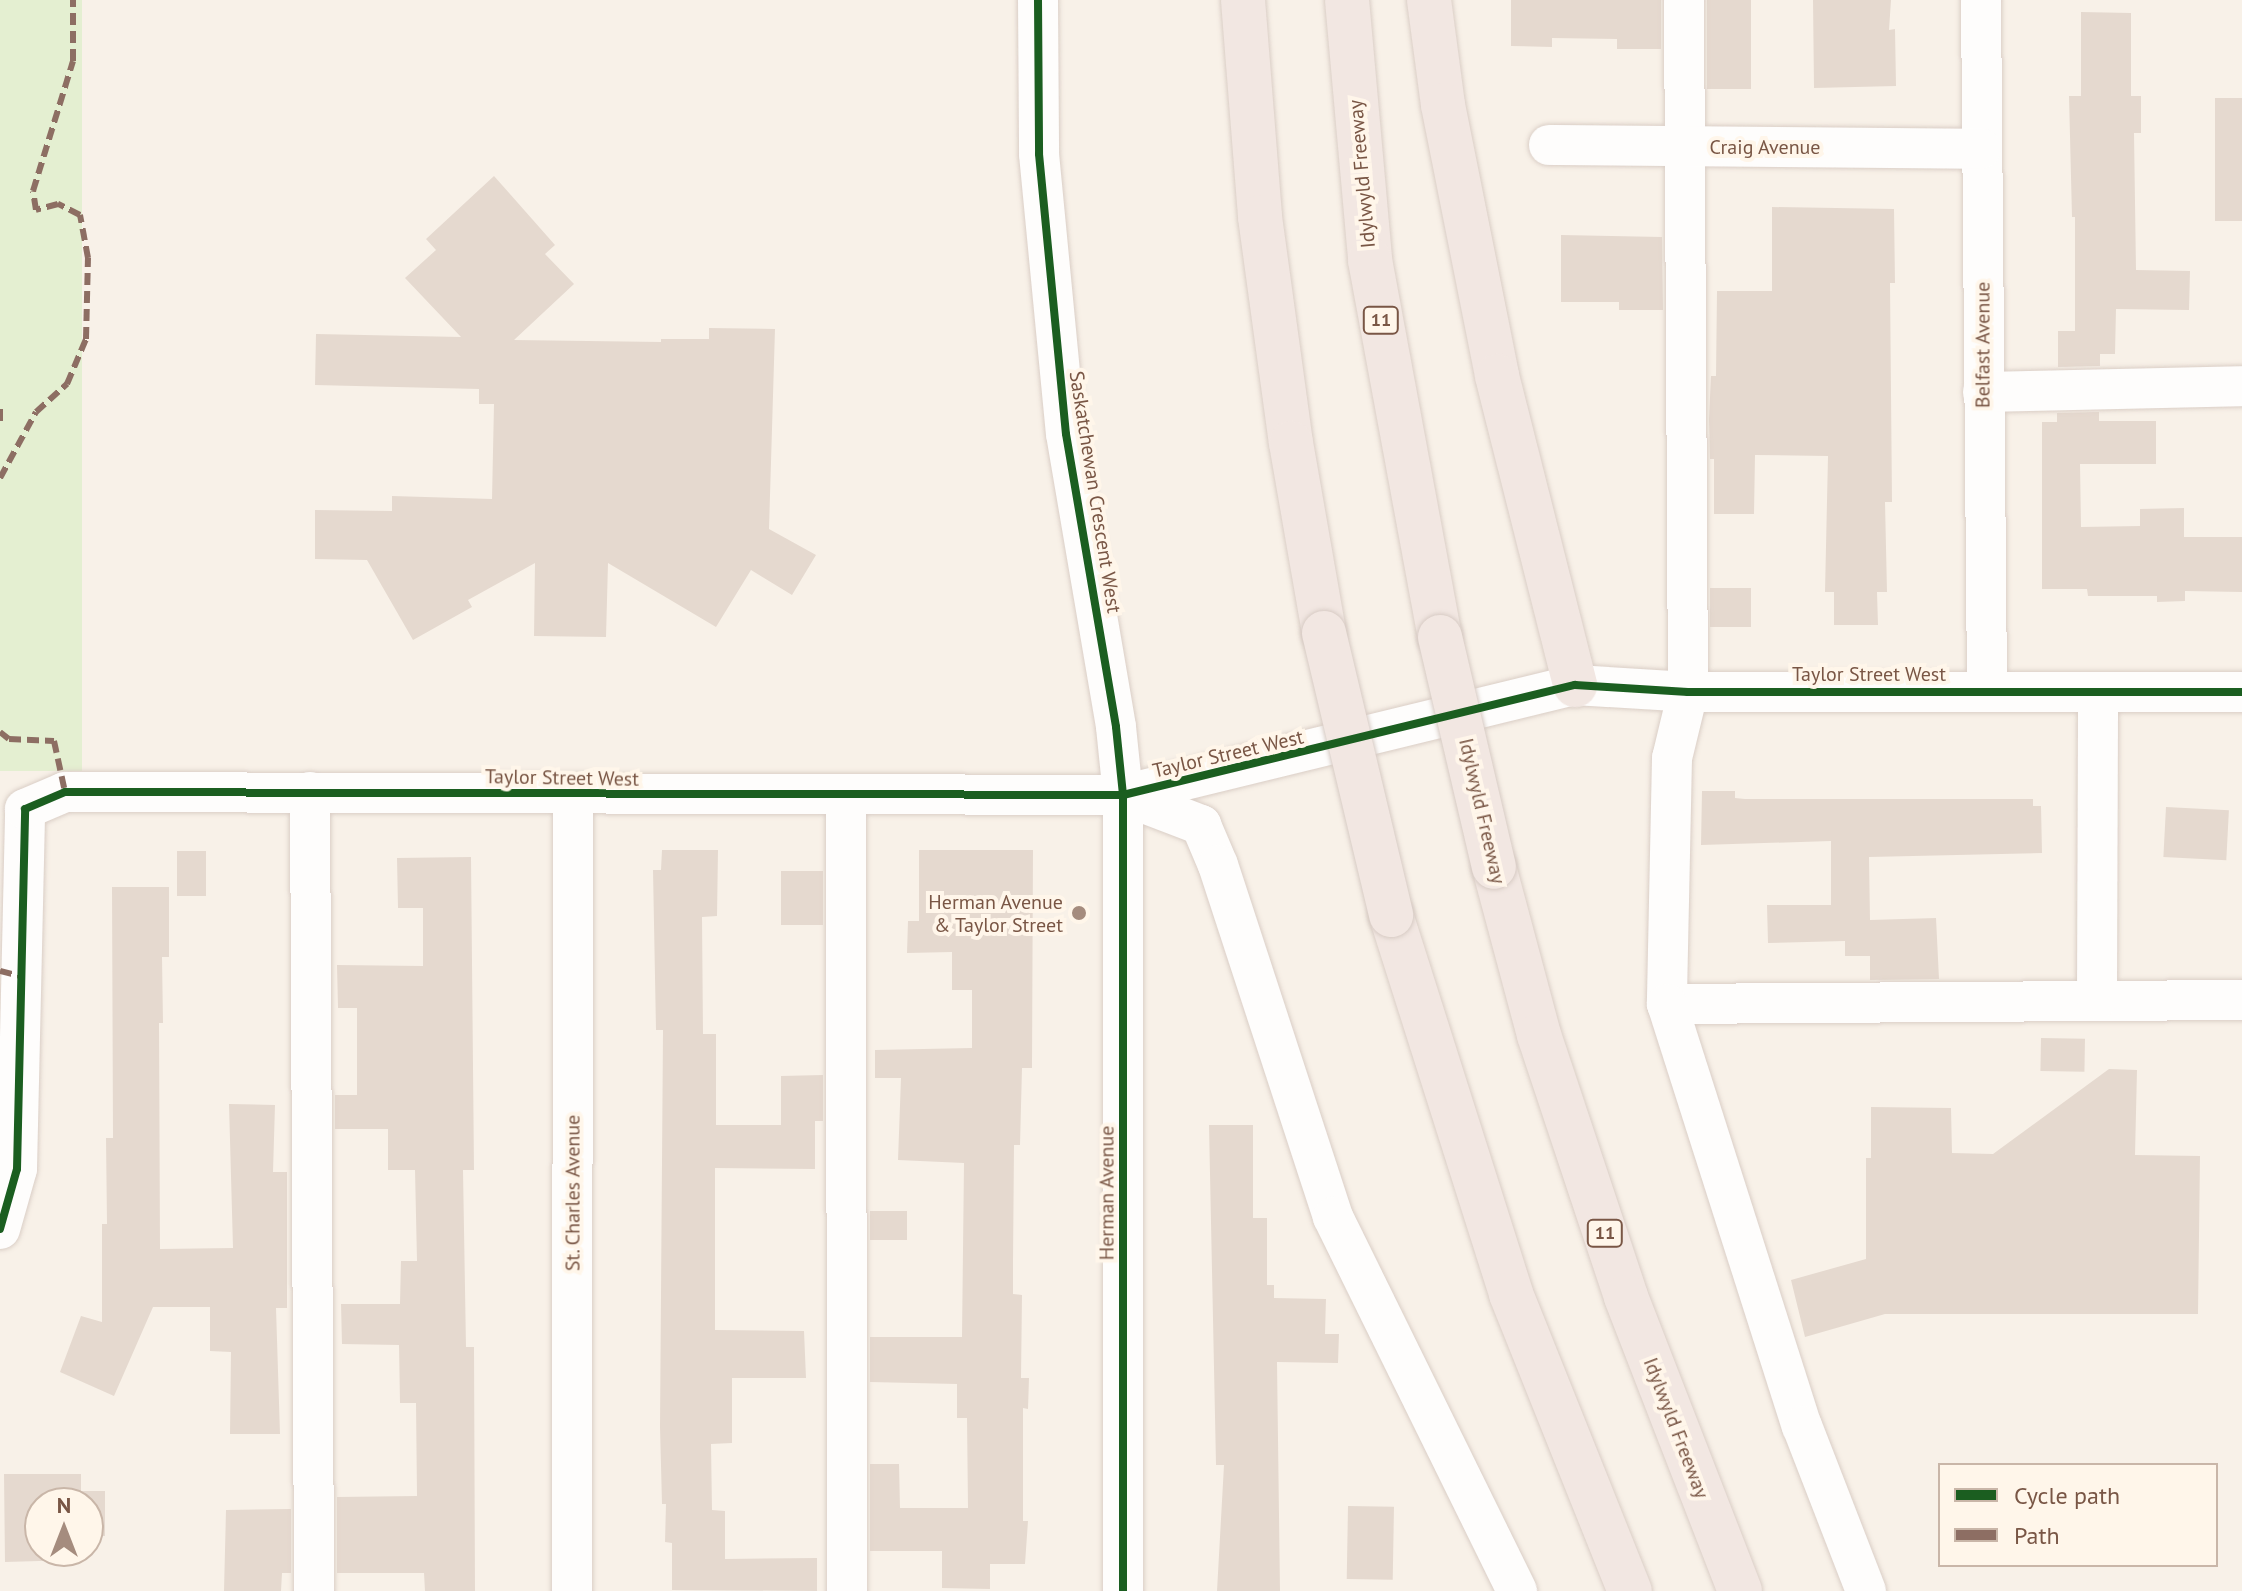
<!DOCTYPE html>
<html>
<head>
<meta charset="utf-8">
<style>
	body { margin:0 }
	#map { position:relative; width:2242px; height:1591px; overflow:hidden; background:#f8f1e8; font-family:"PT Sans",sans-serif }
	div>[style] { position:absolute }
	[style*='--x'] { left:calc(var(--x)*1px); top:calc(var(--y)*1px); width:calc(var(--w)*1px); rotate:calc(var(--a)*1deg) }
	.green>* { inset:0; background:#e4efd1; transform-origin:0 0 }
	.building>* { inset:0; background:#e5d9cf; transform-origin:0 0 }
	.roads { filter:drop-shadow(0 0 2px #dacec6) drop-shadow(0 0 2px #dacec6) }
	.minor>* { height:40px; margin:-20px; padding:0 20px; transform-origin:20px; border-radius:20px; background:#fefdfc }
	.highway>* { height:44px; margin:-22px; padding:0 22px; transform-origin:22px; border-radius:22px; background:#f2e7e2 }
	.bridges { filter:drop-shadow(0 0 2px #d7cbc4) drop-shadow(0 0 2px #d7cbc4) }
	.highway-bridge>* { height:44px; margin:-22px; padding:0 22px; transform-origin:22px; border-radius:22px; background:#f2e7e2 }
	.quiet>* { height:6px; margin-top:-3px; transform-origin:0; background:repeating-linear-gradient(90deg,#8d6e63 0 12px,transparent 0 18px) }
	.cycleway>* { height:8px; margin:-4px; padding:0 4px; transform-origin:4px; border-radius:4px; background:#1b5e20 }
	.dots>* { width:22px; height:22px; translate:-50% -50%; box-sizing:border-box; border:4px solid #fff6ea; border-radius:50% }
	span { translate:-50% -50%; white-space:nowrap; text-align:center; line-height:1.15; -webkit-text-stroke:8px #fff6ea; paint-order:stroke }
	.shield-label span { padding:2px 6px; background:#fff6ea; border:2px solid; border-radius:6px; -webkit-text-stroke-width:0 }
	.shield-label { font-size:18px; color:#795645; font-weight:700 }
	.street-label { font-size:20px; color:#795645 }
	.poi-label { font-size:20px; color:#795645 }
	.right { translate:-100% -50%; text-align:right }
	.legend { position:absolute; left:1938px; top:1463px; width:280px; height:104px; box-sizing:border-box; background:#fff6ea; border:2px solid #c9b6a8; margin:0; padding:10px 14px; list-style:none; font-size:24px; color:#795645 }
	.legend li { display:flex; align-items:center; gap:16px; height:40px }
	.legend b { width:40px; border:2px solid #c9b6a8 }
	.north { position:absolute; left:24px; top:1487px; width:80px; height:80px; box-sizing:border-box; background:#fff6ea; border:2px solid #c9b6a8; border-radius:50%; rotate:0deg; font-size:22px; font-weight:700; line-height:32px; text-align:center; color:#795645 }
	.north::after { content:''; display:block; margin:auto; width:28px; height:36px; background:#a58c7e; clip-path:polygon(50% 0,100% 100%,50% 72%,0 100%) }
</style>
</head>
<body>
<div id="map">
	<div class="green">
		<i style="left:0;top:0;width:82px;height:771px"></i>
	</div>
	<div class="building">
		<i style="clip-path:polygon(1511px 0,1661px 0,1661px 49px,1617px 49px,1617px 39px,1552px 38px,1552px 47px,1511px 46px)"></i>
		<i style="left:1707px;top:0;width:44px;height:89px"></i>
		<i style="clip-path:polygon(1813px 0,1891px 0,1889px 30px,1895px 29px,1896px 86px,1814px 88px)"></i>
		<i style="clip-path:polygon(2081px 12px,2131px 13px,2131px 96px,2141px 96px,2141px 133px,2134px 133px,2136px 270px,2190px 271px,2189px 310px,2116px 309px,2115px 354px,2100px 354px,2100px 366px,2058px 367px,2058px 331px,2075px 331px,2075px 217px,2072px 217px,2069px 96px,2081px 96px)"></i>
		<i style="left:2215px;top:98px;width:27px;height:123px"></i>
		<i style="clip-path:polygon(494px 176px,555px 245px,545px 254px,574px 284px,514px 340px,661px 342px,661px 339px,709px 339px,709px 328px,775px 329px,769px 529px,816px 555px,792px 595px,751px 570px,716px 627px,608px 563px,606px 637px,534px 636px,535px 563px,468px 600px,472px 607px,413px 640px,367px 560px,315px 559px,315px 510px,392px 511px,392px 496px,492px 499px,494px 404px,479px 404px,479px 389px,315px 385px,316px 334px,461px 337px,405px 278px,436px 250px,426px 239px)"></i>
		<i style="clip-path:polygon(1772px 207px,1894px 209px,1895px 283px,1890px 283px,1892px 502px,1885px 502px,1887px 592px,1877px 592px,1878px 625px,1834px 625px,1834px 592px,1825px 592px,1828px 456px,1755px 455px,1754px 514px,1714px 514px,1714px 459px,1710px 459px,1709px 419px,1711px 376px,1716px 376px,1717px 291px,1772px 291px)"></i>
		<i style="clip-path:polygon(1561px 235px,1662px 237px,1663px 310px,1619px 310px,1619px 302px,1561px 302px)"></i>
		<i style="clip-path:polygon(2099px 412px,2099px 421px,2156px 421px,2156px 464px,2080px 464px,2081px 527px,2140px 526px,2140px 509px,2184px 508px,2184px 537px,2242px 537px,2242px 592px,2185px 591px,2185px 601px,2157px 602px,2157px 596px,2088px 596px,2087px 589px,2042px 589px,2042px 422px,2057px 422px,2057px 413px)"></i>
		<i style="left:1710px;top:588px;width:41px;height:39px"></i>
		<i style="clip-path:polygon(1702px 791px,1735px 791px,1735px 798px,1745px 799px,2033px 799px,2033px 806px,2041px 806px,2042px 853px,1869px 857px,1870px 920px,1936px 918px,1939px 979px,1870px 980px,1870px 956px,1845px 956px,1845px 941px,1768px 943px,1767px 905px,1831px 905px,1831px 841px,1701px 845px)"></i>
		<i style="left:2166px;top:807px;width:63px;height:50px;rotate:3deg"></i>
		<i style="clip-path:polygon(662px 850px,718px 850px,717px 916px,702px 917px,703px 1034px,716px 1034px,716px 1125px,781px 1125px,781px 1076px,823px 1075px,823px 1121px,815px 1121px,815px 1169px,715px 1168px,715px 1330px,804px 1331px,806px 1378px,732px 1378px,732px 1443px,711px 1444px,712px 1510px,725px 1511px,725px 1559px,817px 1558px,817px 1591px,672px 1590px,672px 1543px,665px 1542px,666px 1504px,662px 1504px,660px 1427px,663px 1030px,656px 1030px,653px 870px,661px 870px)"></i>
		<i style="clip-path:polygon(919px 850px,1033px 850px,1032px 1068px,1022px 1068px,1020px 1145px,1014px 1145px,1013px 1262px,1013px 1294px,1022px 1295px,1021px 1378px,1029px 1378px,1028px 1409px,1023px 1408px,1023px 1521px,1028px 1521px,1025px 1564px,990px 1564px,990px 1589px,942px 1588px,942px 1551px,870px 1551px,870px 1464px,899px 1464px,900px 1508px,968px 1508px,967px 1418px,957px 1418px,957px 1384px,870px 1382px,870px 1337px,962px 1337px,964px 1163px,898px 1160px,901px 1078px,875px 1078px,875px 1050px,972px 1048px,972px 990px,952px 990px,952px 952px,907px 953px,908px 921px,919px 921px)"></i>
		<i style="left:177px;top:851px;width:29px;height:45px"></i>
		<i style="clip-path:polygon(471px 857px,474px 1170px,463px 1170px,466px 1347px,474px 1347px,475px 1591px,425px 1591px,424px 1573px,337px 1573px,337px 1497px,417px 1496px,416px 1403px,400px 1403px,399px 1345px,342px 1344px,341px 1304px,400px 1304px,401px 1261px,417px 1261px,415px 1170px,388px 1170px,388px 1129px,335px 1129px,335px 1095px,357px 1095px,357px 1008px,338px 1008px,337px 965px,423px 966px,423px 908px,398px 908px,397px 858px)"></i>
		<i style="left:781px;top:871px;width:42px;height:54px"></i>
		<i style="clip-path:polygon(112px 887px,169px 887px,169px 957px,162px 957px,163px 1023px,159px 1023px,160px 1249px,233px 1248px,229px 1104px,275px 1105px,273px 1172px,287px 1172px,287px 1308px,276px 1308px,280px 1434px,230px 1434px,231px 1352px,210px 1351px,210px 1307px,153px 1307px,114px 1396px,60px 1372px,81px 1316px,102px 1322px,102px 1224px,107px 1224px,106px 1138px,113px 1138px)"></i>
		<i style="left:2041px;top:1038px;width:44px;height:33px;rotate:1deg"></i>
		<i style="clip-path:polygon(2109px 1069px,2137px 1070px,2135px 1155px,2200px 1156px,2198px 1314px,1885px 1314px,1805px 1337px,1791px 1280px,1866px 1259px,1866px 1158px,1871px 1158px,1871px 1107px,1951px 1108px,1952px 1153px,1993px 1154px)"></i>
		<i style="clip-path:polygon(1209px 1125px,1253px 1125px,1253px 1218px,1267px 1218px,1267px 1285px,1274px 1285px,1274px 1298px,1326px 1299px,1325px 1334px,1339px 1334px,1338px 1363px,1277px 1362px,1280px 1591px,1217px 1591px,1224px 1465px,1216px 1465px)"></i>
		<i style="left:870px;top:1211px;width:37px;height:29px"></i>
		<i style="clip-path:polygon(4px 1474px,81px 1474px,81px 1491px,105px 1491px,105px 1536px,88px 1536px,88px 1503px,40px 1503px,40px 1551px,74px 1551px,74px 1560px,5px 1562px)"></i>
		<i style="left:1348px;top:1506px;width:46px;height:73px;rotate:1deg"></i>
		<i style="clip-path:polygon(291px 1509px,291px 1573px,282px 1573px,281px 1591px,224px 1591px,226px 1510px)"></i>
	</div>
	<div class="roads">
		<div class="minor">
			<i style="--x:1038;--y:0;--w:154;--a:89.6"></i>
			<i style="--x:1039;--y:154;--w:281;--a:84.5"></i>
			<i style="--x:1066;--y:434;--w:297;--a:80.3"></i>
			<i style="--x:1116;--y:727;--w:68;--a:84.1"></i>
			<i style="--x:1123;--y:795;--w:796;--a:90"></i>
			<i style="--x:1684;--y:0;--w:692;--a:89.67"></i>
			<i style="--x:1688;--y:692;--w:68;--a:103.6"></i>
			<i style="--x:1672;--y:758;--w:246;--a:91.2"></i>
			<i style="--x:1667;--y:1004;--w:575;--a:-0.4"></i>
			<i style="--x:1981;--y:0;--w:689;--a:89.5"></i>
			<i style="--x:1549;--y:145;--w:432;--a:0.5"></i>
			<i style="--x:1983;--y:392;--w:259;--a:-1.3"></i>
			<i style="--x:310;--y:792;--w:799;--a:89.71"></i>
			<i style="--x:1123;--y:795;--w:84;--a:21"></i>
			<i style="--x:1201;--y:825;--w:43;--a:67"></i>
			<i style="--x:1218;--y:865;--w:370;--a:71.9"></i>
			<i style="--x:1333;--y:1217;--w:417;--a:63.8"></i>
			<i style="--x:846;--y:797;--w:794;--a:89.93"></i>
			<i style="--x:2097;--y:999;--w:307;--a:-89.8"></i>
			<i style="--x:1667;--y:1004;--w:443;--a:72.3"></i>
			<i style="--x:1802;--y:1426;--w:177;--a:68.8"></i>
			<i style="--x:0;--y:1229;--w:62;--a:-74.2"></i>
			<i style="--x:17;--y:1169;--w:360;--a:-88.7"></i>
			<i style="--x:25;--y:809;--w:43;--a:-23"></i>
			<i style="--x:65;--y:792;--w:1058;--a:0.16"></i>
			<i style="--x:1123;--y:795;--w:465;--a:-13.7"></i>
			<i style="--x:1575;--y:685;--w:113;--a:3.5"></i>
			<i style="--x:1688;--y:692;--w:554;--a:0"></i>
			<i style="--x:572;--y:1591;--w:796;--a:-89.93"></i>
		</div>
		<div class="highway">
			<i style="--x:1243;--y:0;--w:218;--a:85.5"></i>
			<i style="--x:1260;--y:217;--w:228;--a:82.2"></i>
			<i style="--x:1291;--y:443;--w:193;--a:80.1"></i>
			<i style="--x:1347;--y:0;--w:261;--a:84.9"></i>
			<i style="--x:1370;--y:260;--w:383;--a:79.5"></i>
			<i style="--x:1429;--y:0;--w:106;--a:82.4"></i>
			<i style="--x:1443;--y:105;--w:276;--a:78.7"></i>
			<i style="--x:1497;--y:376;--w:319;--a:75.8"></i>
			<i style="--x:1494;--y:867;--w:174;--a:75"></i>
			<i style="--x:1539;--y:1035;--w:276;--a:71.6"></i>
			<i style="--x:1626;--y:1297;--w:315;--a:68.8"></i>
			<i style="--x:1391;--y:915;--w:398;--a:72.4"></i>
			<i style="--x:1511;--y:1294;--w:320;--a:68.2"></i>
		</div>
	</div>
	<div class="bridges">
		<div class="highway-bridge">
			<i style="--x:1324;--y:633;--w:290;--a:76.6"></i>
			<i style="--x:1440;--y:637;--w:236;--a:76.8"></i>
		</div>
	</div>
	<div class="quiet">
		<i style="--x:0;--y:409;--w:15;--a:90"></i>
		<i style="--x:0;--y:478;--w:75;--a:-61.4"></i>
		<i style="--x:36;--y:412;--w:42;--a:-42.1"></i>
		<i style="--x:67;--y:384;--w:49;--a:-67.1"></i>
		<i style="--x:86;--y:339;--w:81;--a:-88.6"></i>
		<i style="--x:88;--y:258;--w:44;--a:-100.5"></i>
		<i style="--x:80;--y:215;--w:25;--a:-153"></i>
		<i style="--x:58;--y:204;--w:23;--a:165"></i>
		<i style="--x:36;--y:210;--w:19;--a:-99"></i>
		<i style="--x:33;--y:191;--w:136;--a:-72.9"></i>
		<i style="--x:73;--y:61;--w:61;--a:-90"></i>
		<i style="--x:0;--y:732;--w:11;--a:38"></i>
		<i style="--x:9;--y:739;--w:45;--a:2.5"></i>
		<i style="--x:54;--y:741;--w:52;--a:77.8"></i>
		<i style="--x:0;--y:971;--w:21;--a:14"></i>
	</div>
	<div class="cycleway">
		<i style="--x:1038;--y:0;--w:154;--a:89.6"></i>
		<i style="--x:1039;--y:154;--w:281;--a:84.5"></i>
		<i style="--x:1066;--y:434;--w:297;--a:80.3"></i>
		<i style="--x:1116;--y:727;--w:68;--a:84.1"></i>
		<i style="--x:1123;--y:795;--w:796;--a:90"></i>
		<i style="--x:0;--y:1229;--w:62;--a:-74.2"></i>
		<i style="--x:17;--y:1169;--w:360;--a:-88.7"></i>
		<i style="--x:25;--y:809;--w:43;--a:-23"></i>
		<i style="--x:65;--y:792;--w:1058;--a:0.16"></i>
		<i style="--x:1123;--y:795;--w:465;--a:-13.7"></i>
		<i style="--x:1575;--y:685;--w:113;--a:3.5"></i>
		<i style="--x:1688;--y:692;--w:554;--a:0"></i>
	</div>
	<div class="dots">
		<i style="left:1079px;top:913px;background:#a58c7e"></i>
	</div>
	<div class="shield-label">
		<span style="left:1381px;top:320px">11</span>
		<span style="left:1605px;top:1233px">11</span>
	</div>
	<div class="street-label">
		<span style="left:1765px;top:147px">Craig Avenue</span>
		<span style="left:1362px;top:174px;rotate:-95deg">Idylwyld Freeway</span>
		<span style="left:1983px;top:345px;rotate:-90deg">Belfast Avenue</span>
		<span style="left:1095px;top:492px;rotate:81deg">Saskatchewan Crescent West</span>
		<span style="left:1869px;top:674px">Taylor Street West</span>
		<span style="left:1228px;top:754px;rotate:-13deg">Taylor Street West</span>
		<span style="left:562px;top:778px;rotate:1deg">Taylor Street West</span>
		<span style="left:1482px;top:811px;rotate:77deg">Idylwyld Freeway</span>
		<span style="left:573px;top:1193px;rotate:-90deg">St. Charles Avenue</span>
		<span style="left:1107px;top:1193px;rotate:-90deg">Herman Avenue</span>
		<span style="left:1676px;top:1428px;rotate:69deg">Idylwyld Freeway</span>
	</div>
	<div class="poi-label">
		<span class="right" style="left:1063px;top:914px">Herman Avenue<br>&amp; Taylor Street</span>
	</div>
	<ul class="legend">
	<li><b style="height:10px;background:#1b5e20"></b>Cycle path</li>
	<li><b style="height:10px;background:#8d6e63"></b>Path</li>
	</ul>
	<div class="north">N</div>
</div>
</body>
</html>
